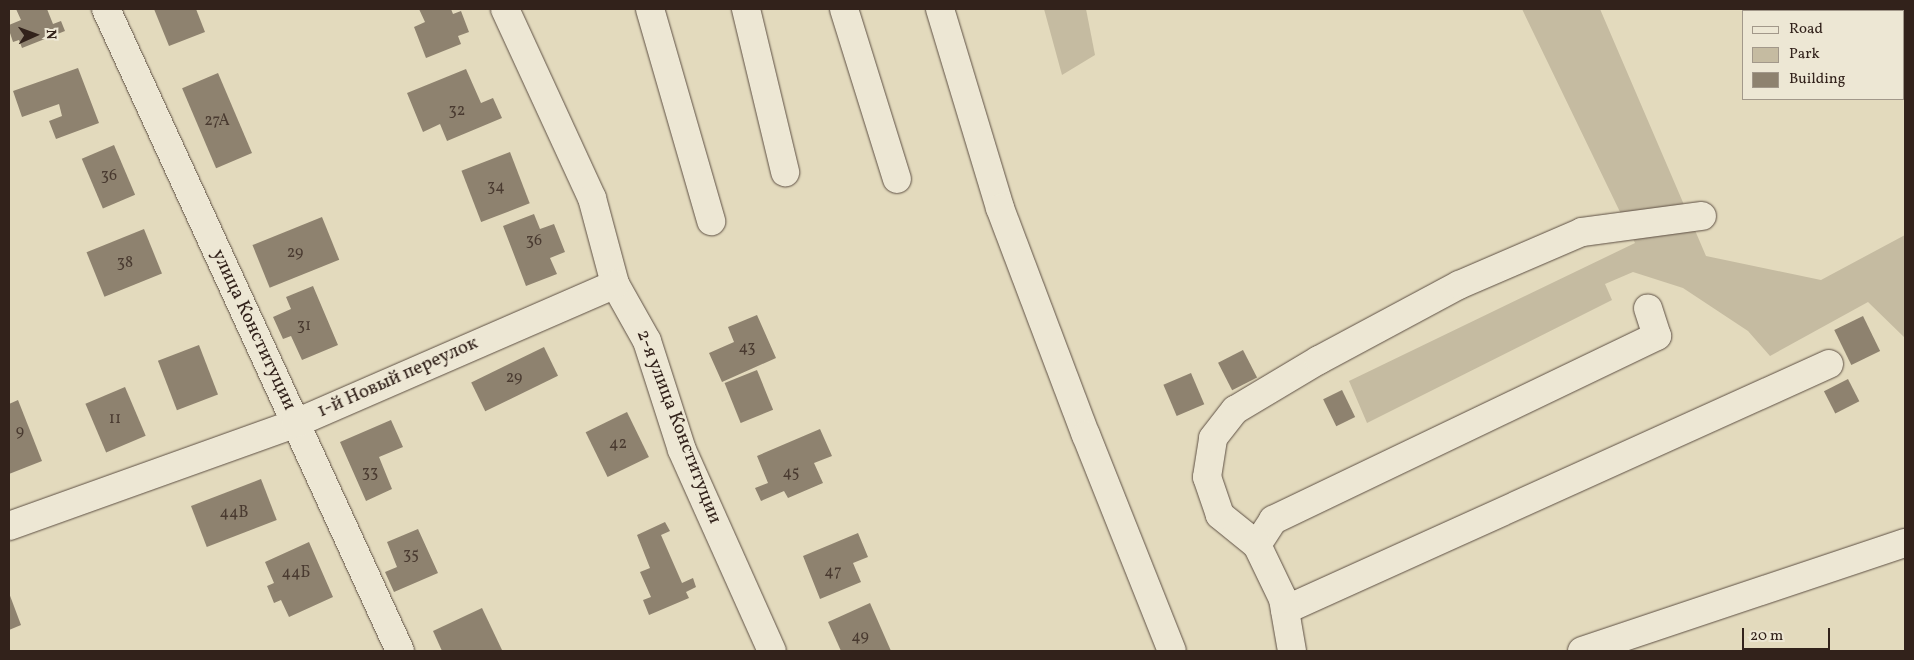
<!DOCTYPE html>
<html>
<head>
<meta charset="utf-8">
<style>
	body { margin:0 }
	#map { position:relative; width:1914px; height:660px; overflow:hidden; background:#e3dabd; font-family:Vollkorn,serif }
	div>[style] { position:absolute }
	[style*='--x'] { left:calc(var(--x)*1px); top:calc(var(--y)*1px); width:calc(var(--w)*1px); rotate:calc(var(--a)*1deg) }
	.green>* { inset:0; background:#c5bba1 }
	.building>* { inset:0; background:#8e826f; transform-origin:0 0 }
	.roads { filter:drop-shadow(0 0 1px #5e5044) drop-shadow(0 0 1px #5e5044) }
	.minor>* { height:28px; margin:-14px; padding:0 14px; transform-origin:14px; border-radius:14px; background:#ede7d4 }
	span { translate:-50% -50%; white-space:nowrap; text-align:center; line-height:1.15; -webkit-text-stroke:4px #ede7d4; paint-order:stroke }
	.number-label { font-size:16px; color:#493a30 }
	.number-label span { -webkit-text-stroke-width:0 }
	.street-label { font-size:19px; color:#32221b }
	.frame { position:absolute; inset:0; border:10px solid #32221b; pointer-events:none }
	.legend { position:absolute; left:1742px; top:10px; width:162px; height:90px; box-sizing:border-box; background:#ede7d4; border:1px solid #a2988a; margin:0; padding:6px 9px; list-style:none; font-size:15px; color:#32221b }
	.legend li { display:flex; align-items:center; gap:10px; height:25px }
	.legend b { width:25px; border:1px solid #a2988a }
	.north { position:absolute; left:10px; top:10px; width:50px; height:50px; -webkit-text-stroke:4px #ede7d4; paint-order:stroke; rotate:88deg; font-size:14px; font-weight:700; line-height:20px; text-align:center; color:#32221b }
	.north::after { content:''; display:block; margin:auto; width:18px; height:22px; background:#32221b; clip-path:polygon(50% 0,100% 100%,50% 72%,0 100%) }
	.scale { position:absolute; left:1742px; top:628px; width:88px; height:22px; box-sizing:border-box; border:2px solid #32221b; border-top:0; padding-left:6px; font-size:15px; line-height:18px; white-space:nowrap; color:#32221b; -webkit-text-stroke:4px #ede7d4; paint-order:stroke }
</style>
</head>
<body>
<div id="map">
	<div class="green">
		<i style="clip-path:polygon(1044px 9px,1086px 9px,1095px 55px,1062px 75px)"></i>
		<i style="clip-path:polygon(1522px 9px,1600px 9px,1706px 256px,1821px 280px,1905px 235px,1905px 338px,1868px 302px,1770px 356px,1748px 331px,1683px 288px,1633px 272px,1605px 284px,1612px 300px,1367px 423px,1349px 381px,1635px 243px)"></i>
	</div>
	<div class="building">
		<i style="clip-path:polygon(16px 9px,47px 9px,53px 24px,61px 21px,65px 31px,22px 48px,19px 40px,13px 42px,9px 30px,9px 25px,21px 20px)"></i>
		<i style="clip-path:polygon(154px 9px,196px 9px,205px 32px,169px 46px)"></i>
		<i style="clip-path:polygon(419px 9px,451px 9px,453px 14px,461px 11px,469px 32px,458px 36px,461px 44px,426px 58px,414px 27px,425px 22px)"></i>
		<i style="clip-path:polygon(78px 68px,99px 123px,56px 139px,49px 121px,62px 116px,59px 104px,22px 117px,13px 91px)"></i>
		<i style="clip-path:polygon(466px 69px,481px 103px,493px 98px,502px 118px,447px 141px,440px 124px,423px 132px,407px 93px)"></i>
		<i style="left:218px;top:73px;width:87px;height:39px;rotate:67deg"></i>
		<i style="left:114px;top:145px;width:54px;height:35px;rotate:67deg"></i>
		<i style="left:510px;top:152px;width:55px;height:52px;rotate:69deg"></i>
		<i style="clip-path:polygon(534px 214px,540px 229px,554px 224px,565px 252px,550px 258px,557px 274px,526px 286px,503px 226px)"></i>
		<i style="left:322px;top:217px;width:46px;height:75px;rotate:68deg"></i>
		<i style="left:144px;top:229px;width:48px;height:62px;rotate:68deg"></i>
		<i style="clip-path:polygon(313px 286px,338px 345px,302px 360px,291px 336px,283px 339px,273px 317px,291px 309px,286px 297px)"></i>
		<i style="clip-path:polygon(757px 315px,776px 358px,722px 382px,709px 353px,734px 342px,728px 327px)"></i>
		<i style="left:1863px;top:316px;width:39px;height:32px;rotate:64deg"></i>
		<i style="left:199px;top:345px;width:53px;height:44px;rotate:69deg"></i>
		<i style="left:544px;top:347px;width:32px;height:81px;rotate:64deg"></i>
		<i style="left:1243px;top:350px;width:31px;height:28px;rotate:63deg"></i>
		<i style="left:757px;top:370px;width:43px;height:35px;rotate:68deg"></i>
		<i style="left:1191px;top:373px;width:34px;height:30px;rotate:67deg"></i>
		<i style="left:1848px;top:379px;width:25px;height:27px;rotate:63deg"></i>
		<i style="left:125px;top:387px;width:53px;height:43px;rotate:67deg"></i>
		<i style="left:1342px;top:390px;width:30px;height:21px;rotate:64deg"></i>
		<i style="clip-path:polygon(18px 400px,42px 461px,9px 474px,9px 404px)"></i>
		<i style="left:627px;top:412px;width:50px;height:46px;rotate:64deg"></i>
		<i style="clip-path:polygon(391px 420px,403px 447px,379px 457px,392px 489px,366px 501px,340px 442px)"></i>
		<i style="clip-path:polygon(820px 429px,832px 456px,814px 463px,823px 483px,788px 498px,784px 491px,761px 501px,755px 488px,768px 483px,757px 456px)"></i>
		<i style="left:261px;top:479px;width:44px;height:75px;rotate:69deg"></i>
		<i style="clip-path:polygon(665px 522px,670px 531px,661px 535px,682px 583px,693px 578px,696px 587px,686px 592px,689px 598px,649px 615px,643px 600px,651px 597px,640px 572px,650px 568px,637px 535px)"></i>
		<i style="clip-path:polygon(418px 529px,438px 573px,394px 592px,385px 572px,397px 567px,387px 542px)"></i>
		<i style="clip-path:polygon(858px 533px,868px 557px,853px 563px,861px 582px,820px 599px,803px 556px)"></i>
		<i style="clip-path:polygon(309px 542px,333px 597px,289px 617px,281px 600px,274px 603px,267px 586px,274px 583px,265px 562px)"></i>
		<i style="clip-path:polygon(9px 593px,21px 625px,9px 630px)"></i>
		<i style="clip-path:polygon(870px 603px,891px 651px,841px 651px,828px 622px)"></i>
		<i style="clip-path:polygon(482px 608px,502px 650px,442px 651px,433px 631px)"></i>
	</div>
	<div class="roads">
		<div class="minor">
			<i style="--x:106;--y:9;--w:706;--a:65.39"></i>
			<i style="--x:505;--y:9;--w:208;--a:65.3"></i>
			<i style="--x:592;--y:198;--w:89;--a:75"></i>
			<i style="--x:615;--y:284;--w:65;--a:60.7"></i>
			<i style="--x:647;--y:341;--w:114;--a:72.2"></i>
			<i style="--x:682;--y:450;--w:220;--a:65.9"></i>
			<i style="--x:650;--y:9;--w:221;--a:73.9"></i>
			<i style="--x:746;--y:9;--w:168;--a:76.5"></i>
			<i style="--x:844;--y:9;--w:178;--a:72.7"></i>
			<i style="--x:940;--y:9;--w:208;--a:73.2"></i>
			<i style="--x:1000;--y:208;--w:243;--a:69.3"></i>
			<i style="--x:1086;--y:435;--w:232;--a:68.3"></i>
			<i style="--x:9;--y:526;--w:305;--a:-19.7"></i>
			<i style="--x:296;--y:423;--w:348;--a:-23.5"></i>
			<i style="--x:1257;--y:545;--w:30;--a:-57"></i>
			<i style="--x:1273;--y:520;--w:426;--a:-25.6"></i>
			<i style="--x:1657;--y:336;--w:29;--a:-108"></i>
			<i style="--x:1285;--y:610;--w:597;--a:-24.33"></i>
			<i style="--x:1292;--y:651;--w:53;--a:-99.8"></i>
			<i style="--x:1283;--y:599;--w:60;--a:-115.7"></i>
			<i style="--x:1257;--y:545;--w:48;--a:-141"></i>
			<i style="--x:1220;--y:515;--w:40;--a:-108.9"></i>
			<i style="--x:1207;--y:477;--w:39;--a:-81"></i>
			<i style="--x:1213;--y:438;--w:36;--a:-52"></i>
			<i style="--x:1235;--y:410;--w:98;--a:-30.8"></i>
			<i style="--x:1319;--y:360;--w:159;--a:-28.2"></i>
			<i style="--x:1459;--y:285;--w:134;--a:-23.3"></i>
			<i style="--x:1582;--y:232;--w:121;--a:-7.6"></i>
			<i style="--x:1582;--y:651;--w:341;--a:-18.5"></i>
		</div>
	</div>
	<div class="number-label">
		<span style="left:457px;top:111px">32</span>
		<span style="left:217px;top:121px">27А</span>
		<span style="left:109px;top:176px">36</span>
		<span style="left:496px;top:187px">34</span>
		<span style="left:534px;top:241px">36</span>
		<span style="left:295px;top:253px">29</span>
		<span style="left:125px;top:263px">38</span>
		<span style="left:304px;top:326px">31</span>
		<span style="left:747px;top:348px">43</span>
		<span style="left:514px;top:378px">29</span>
		<span style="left:115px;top:419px">11</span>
		<span style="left:20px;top:432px">9</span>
		<span style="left:618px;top:444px">42</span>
		<span style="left:370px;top:473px">33</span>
		<span style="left:791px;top:473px">45</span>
		<span style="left:234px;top:513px">44В</span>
		<span style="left:411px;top:555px">35</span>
		<span style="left:833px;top:572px">47</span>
		<span style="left:296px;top:573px">44Б</span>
		<span style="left:860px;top:637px">49</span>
	</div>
	<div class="street-label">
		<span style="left:253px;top:330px;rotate:65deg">улица Конституции</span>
		<span style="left:398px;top:378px;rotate:-24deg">1-й Новый переулок</span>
		<span style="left:678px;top:427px;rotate:69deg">2-я улица Конституции</span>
	</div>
	<div class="frame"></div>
	<ul class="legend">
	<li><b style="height:6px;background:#ede7d4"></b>Road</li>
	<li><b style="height:14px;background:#c5bba1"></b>Park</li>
	<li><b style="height:14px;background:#8e826f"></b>Building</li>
	</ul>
	<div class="north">N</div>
	<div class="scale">20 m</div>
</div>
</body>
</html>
